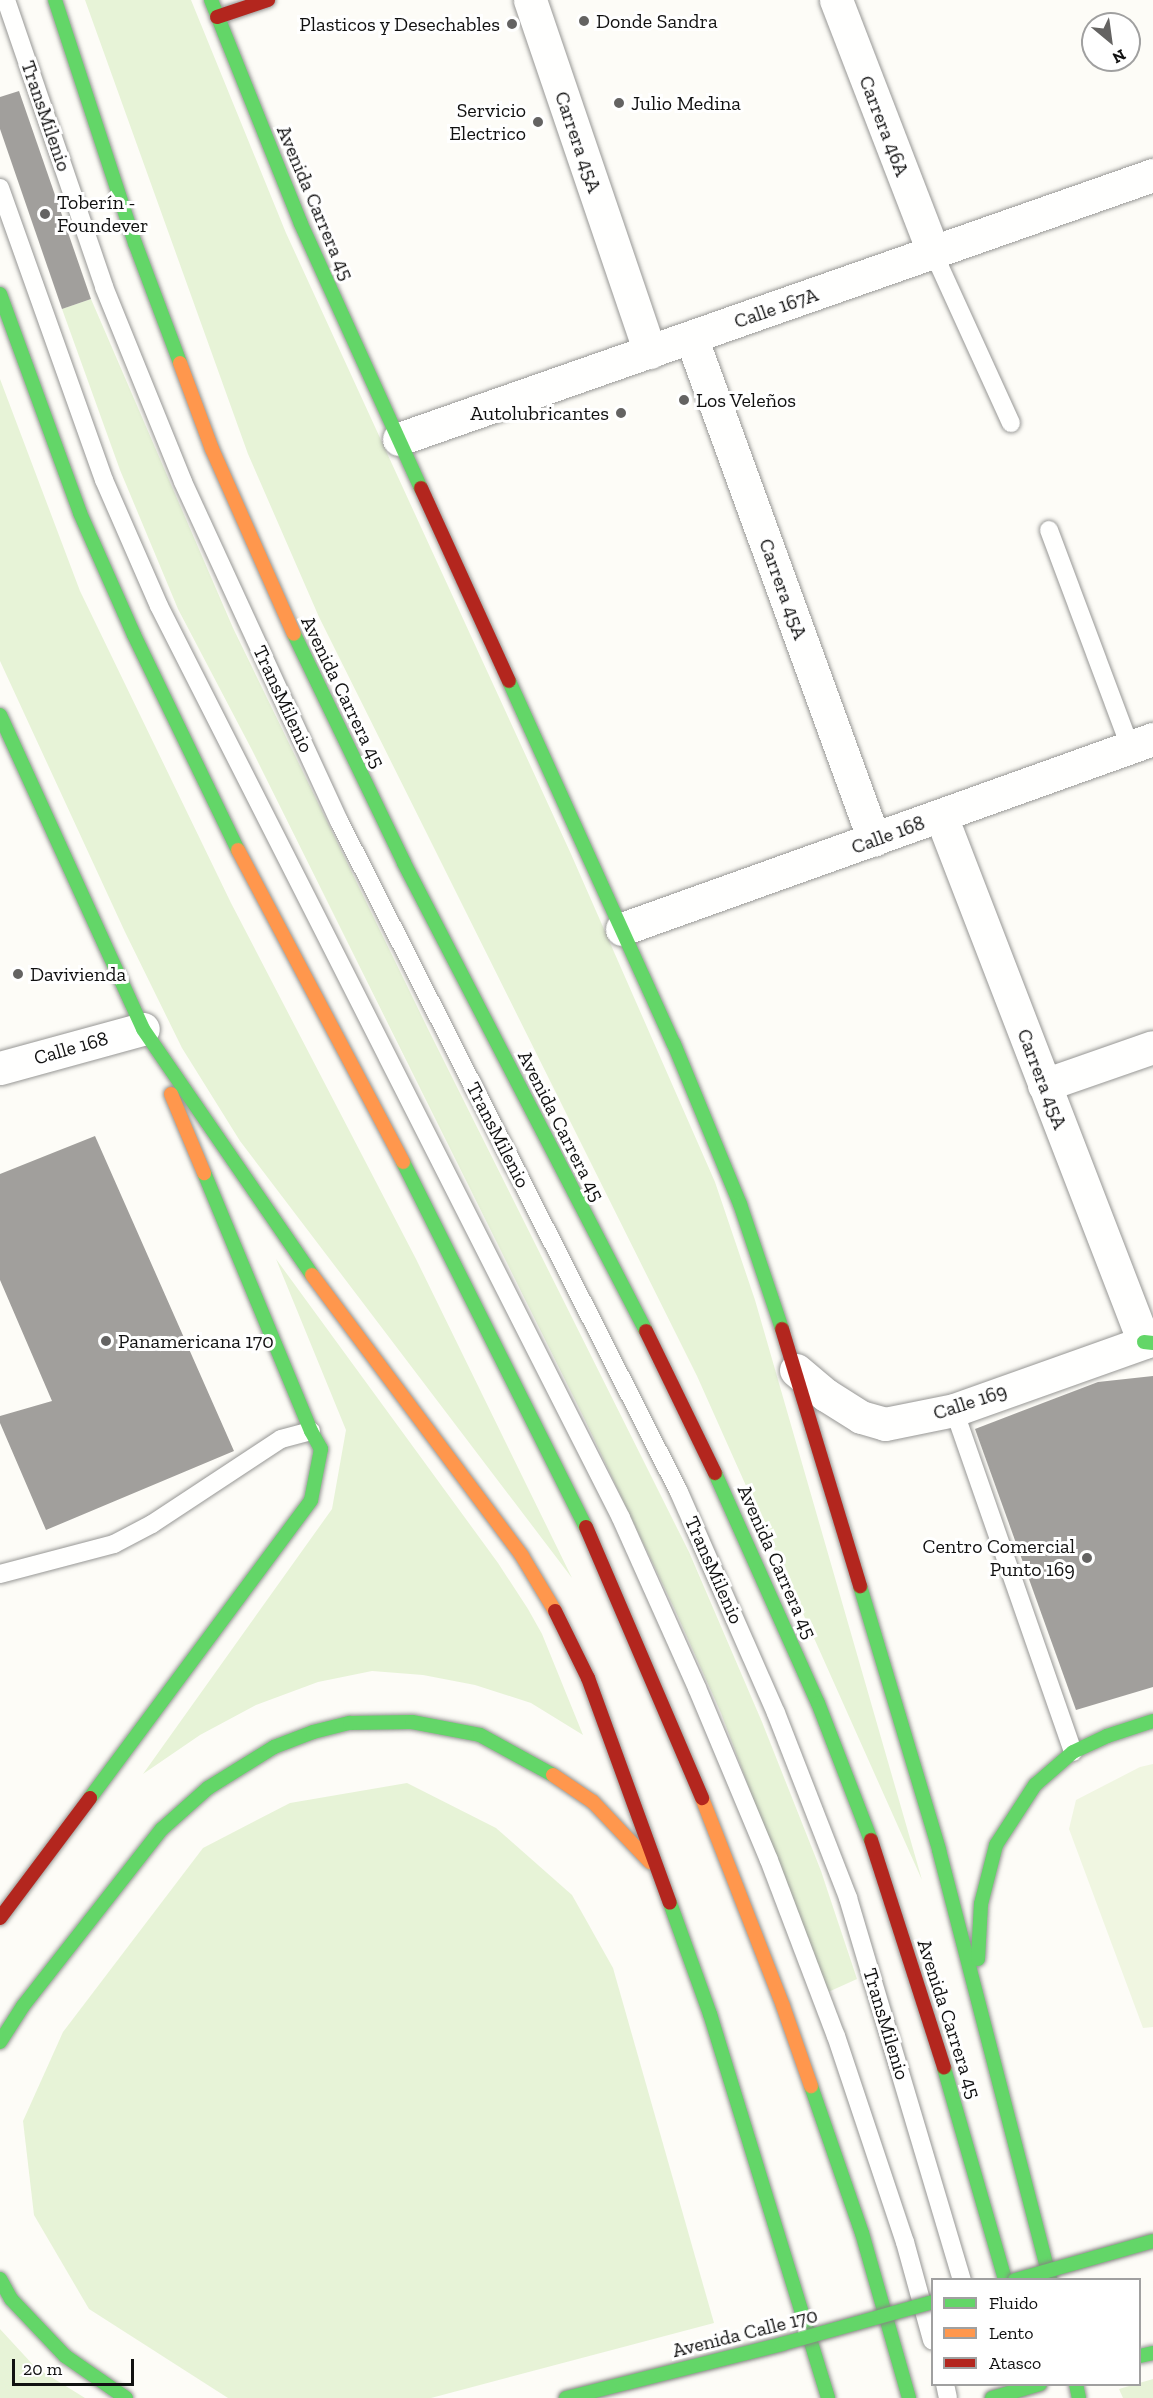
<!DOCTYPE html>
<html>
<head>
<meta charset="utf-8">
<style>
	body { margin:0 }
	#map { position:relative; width:1153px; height:2398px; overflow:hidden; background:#fdfcf7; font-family:"Zilla Slab",serif }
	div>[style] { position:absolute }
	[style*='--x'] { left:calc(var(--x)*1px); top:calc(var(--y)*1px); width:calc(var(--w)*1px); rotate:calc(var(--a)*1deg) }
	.green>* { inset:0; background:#e7f3d7 }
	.pitch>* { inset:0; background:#f0f6e1 }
	.building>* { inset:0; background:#a19f9c }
	.roads { filter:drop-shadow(0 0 2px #979795) drop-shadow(0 0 2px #979795) }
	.lane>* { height:18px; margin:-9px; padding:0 9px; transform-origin:9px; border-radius:9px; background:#fffffe }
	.street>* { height:33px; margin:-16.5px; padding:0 16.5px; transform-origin:16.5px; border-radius:16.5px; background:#fffffe }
	.fast>* { height:14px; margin:-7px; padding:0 7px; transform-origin:7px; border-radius:7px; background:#63d668 }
	.slow>* { height:14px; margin:-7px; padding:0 7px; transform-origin:7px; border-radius:7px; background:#ff974d }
	.jam>* { height:14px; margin:-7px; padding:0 7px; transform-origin:7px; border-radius:7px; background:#b3261e }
	.bridges { filter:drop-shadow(0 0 2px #858482) drop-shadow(0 0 2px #858482) }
	.fast-bridge>* { height:14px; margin:-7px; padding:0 7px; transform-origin:7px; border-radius:7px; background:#63d668 }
	.dots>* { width:16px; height:16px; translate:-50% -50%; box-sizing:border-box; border:3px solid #fff; border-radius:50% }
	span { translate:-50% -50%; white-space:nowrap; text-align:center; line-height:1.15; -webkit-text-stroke:6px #fff; paint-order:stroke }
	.poi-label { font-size:20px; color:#111 }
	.left { translate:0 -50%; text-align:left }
	.right { translate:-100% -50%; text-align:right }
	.street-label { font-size:20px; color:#111 }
	.legend { position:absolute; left:931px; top:2278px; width:210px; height:108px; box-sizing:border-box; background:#fff; border:2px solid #a0a0a0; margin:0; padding:8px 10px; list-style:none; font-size:18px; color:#111 }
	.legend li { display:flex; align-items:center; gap:12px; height:30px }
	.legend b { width:30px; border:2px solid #a0a0a0 }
	.north { position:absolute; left:1081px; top:12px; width:60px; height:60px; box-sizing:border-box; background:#fff; border:2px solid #a0a0a0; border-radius:50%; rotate:151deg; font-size:16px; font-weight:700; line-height:24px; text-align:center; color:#111 }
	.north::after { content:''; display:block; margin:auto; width:21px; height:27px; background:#646362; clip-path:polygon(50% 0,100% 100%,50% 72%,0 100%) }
	.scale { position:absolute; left:12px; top:2359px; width:122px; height:27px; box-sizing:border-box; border:3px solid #111; border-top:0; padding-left:8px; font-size:18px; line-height:21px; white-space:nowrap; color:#111; -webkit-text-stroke:4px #fff; paint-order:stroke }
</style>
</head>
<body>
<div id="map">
	<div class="green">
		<i style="clip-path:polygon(85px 0,191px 0,286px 233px,571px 854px,715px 1182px,755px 1300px,922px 1880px,697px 1376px,319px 617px,248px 454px)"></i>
		<i style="clip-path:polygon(91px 299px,233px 628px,428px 1029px,689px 1552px,762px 1722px,821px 1871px,857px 1979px,826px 1993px,721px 1713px,675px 1610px,584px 1418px,252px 750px,178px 609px,120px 470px,62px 309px)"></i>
		<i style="clip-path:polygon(0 379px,80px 591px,231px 903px,416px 1259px,572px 1578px,240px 1141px,182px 1048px,125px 932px,0 661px)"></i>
		<i style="clip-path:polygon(276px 1259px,498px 1563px,528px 1609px,542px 1634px,583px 1735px,531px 1703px,475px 1685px,423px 1675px,372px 1671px,318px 1682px,256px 1705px,200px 1735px,143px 1774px,332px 1509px,346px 1430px)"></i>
		<i style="clip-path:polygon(407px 1783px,496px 1828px,572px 1895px,613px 1968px,714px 2323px,431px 2398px,228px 2398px,89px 2309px,34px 2215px,23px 2121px,63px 2032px,203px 1848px,290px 1803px)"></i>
		<i style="clip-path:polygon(0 2329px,35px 2367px,85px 2398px,0 2398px)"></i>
		<i style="clip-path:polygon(1153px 2379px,1153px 2398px,1123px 2398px,1119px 2389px)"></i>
	</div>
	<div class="pitch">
		<i style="clip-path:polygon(1153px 1764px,1153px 2027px,1143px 2028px,1069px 1829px,1076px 1800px,1140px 1767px)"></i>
	</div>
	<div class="building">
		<i style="clip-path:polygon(19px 91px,91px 299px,62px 309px,0 129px,0 97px)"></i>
		<i style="clip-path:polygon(95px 1136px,234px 1451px,46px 1530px,0 1423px,0 1416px,52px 1401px,0 1280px,0 1174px)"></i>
		<i style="clip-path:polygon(1153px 1376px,1153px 1687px,1076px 1710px,975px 1429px,1098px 1382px)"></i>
	</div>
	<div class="roads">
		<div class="lane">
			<i style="--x:6;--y:0;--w:303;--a:71.1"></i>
			<i style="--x:104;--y:287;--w:210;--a:67.9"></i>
			<i style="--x:183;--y:482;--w:373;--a:65.3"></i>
			<i style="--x:339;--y:821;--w:752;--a:63.13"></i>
			<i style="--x:679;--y:1492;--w:241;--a:66.3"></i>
			<i style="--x:776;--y:1713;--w:199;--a:68.7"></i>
			<i style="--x:848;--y:1898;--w:399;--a:73.4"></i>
			<i style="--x:0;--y:188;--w:310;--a:70.4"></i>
			<i style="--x:104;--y:480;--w:137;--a:66.4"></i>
			<i style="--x:159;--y:606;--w:1022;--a:63.13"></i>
			<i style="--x:621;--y:1518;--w:186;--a:65.9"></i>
			<i style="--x:697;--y:1688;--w:186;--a:67.3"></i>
			<i style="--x:769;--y:1860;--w:188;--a:69.2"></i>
			<i style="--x:836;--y:2036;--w:217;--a:71.5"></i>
			<i style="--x:905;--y:2242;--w:102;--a:74.6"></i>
			<i style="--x:933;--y:252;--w:188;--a:65.5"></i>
			<i style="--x:1049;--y:530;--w:232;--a:69.5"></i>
			<i style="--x:954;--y:1410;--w:362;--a:70.8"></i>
			<i style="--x:0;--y:1574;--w:118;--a:-14.7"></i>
			<i style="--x:114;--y:1544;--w:43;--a:-27.8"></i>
			<i style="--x:152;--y:1524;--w:154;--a:-33.4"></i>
			<i style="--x:281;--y:1439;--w:31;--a:-15"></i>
			<i style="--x:945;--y:2384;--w:14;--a:78"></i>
		</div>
		<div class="street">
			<i style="--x:530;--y:0;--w:372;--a:71.2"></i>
			<i style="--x:836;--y:0;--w:270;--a:68.9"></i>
			<i style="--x:691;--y:337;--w:535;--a:70.01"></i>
			<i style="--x:399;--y:439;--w:799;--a:-19.3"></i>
			<i style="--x:941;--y:816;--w:564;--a:68.9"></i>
			<i style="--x:622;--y:929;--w:564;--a:-19.69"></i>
			<i style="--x:0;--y:1068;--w:148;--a:-15.3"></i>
			<i style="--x:1044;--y:1085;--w:115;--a:-19.2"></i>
			<i style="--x:796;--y:1370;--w:39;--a:40"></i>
			<i style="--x:826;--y:1395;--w:41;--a:32.2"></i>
			<i style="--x:861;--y:1417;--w:25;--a:16"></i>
			<i style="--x:885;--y:1424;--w:70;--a:-11.5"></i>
			<i style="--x:954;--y:1410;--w:211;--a:-19.6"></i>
		</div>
		<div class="fast">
			<i style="--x:55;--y:0;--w:256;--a:71.8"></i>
			<i style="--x:135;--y:243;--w:128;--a:69.4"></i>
			<i style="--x:211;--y:0;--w:241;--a:68.1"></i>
			<i style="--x:301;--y:224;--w:290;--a:65.6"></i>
			<i style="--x:0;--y:294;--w:233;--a:69.9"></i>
			<i style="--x:80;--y:513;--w:133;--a:66.1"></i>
			<i style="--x:134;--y:635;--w:239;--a:64.2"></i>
			<i style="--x:294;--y:634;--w:254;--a:64.3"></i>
			<i style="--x:404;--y:863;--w:527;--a:62.66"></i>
			<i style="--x:509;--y:681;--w:399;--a:65.6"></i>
			<i style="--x:674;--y:1044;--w:173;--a:67.6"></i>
			<i style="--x:740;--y:1204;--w:132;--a:71.4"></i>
			<i style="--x:0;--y:715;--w:345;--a:65.5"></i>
			<i style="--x:143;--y:1029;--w:298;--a:55.5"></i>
			<i style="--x:403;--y:1162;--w:408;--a:63.4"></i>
			<i style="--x:1144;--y:1342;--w:9;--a:6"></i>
			<i style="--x:715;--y:1473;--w:252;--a:65.9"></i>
			<i style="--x:818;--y:1703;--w:147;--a:68.9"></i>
			<i style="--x:860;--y:1586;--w:276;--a:73.3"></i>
			<i style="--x:939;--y:1850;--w:444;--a:75.5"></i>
			<i style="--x:90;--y:1798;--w:371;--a:-53.4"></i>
			<i style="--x:311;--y:1500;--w:52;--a:-78.9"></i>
			<i style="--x:321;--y:1449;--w:21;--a:-119"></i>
			<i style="--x:311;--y:1431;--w:279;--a:-112.5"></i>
			<i style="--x:670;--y:1903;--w:118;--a:70.2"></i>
			<i style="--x:710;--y:2014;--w:402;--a:72.9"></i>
			<i style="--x:978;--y:1959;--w:55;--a:-86.9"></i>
			<i style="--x:981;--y:1904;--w:61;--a:-75.7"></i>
			<i style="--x:996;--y:1845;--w:72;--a:-57"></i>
			<i style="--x:1035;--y:1785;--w:50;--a:-41"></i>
			<i style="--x:1073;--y:1752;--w:38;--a:-25"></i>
			<i style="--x:1107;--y:1736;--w:48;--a:-18.1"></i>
			<i style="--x:0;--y:2042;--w:43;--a:-57.4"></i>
			<i style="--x:23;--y:2006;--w:225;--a:-51.9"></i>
			<i style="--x:162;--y:1829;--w:62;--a:-41.7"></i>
			<i style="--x:208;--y:1788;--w:78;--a:-31.8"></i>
			<i style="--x:274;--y:1747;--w:42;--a:-21"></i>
			<i style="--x:313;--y:1732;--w:38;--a:-14"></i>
			<i style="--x:350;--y:1723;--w:62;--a:-0.9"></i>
			<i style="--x:412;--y:1722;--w:69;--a:10.8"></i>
			<i style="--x:480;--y:1735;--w:83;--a:28.7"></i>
			<i style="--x:944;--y:2068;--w:221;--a:73.9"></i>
			<i style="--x:811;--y:2086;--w:156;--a:70.9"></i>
			<i style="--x:862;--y:2233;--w:172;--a:74.1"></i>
			<i style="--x:0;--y:2279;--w:23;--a:61"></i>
			<i style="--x:11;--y:2299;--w:79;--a:46.5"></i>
			<i style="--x:65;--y:2356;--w:74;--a:34.5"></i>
			<i style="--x:1140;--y:2356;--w:13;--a:-13"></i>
			<i style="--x:1076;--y:2384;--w:14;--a:78"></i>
		</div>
		<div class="slow">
			<i style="--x:180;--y:363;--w:92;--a:69.6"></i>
			<i style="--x:212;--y:449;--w:202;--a:66.1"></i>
			<i style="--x:238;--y:850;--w:353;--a:62.1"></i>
			<i style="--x:171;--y:1094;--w:86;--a:67.3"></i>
			<i style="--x:312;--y:1275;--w:351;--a:53.2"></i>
			<i style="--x:522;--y:1556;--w:64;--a:59"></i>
			<i style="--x:553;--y:1775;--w:48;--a:34"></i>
			<i style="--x:593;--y:1802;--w:83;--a:46.5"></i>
			<i style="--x:702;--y:1798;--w:223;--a:68.7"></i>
			<i style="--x:783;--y:2006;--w:85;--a:70.7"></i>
		</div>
		<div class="jam">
			<i style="--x:217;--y:17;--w:54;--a:-18.4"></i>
			<i style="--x:421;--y:488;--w:212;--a:65.5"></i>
			<i style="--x:782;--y:1329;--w:269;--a:73.1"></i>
			<i style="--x:646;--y:1331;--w:158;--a:64.1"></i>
			<i style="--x:586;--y:1527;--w:295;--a:66.8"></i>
			<i style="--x:555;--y:1611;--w:75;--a:63.8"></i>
			<i style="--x:588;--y:1678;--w:239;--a:70"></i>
			<i style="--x:871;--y:1840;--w:239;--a:72.2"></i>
			<i style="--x:0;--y:1918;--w:150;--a:-53.1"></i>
		</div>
	</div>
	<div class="bridges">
		<div class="fast-bridge">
			<i style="--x:1015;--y:2280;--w:143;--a:-15.8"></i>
			<i style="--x:566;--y:2398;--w:223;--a:-14"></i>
			<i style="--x:782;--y:2344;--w:156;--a:-15.6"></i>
			<i style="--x:992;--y:2398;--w:50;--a:-16.3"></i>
		</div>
	</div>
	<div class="dots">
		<i style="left:584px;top:21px;background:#646362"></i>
		<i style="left:512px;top:24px;background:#646362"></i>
		<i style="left:619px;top:103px;background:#646362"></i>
		<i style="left:538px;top:122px;background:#646362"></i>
		<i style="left:45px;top:214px;background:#646362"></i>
		<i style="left:684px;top:400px;background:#646362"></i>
		<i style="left:621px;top:413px;background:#646362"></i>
		<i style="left:18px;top:974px;background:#646362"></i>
		<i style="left:106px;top:1341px;background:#646362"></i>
		<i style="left:1087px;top:1558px;background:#646362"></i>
	</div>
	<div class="poi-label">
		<span class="left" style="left:596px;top:21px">Donde Sandra</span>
		<span class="right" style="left:500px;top:24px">Plasticos y Desechables</span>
		<span class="left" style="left:631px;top:103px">Julio Medina</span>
		<span class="right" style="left:526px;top:122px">Servicio<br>Electrico</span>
		<span class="left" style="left:57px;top:214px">Toberín -<br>Foundever</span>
		<span class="left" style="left:696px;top:400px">Los Veleños</span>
		<span class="right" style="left:609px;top:413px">Autolubricantes</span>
		<span class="left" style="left:30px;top:974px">Davivienda</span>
		<span class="left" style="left:118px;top:1341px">Panamericana 170</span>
		<span class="right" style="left:1075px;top:1558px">Centro Comercial<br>Punto 169</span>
	</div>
	<div class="street-label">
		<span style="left:46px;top:116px;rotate:71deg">TransMilenio</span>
		<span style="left:884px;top:126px;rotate:69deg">Carrera 46A</span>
		<span style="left:578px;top:142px;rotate:71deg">Carrera 45A</span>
		<span style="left:315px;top:203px;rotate:67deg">Avenida Carrera 45</span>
		<span style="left:776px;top:308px;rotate:-19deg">Calle 167A</span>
		<span style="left:783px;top:589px;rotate:70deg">Carrera 45A</span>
		<span style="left:343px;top:692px;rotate:64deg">Avenida Carrera 45</span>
		<span style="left:283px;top:699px;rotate:65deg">TransMilenio</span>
		<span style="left:888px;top:835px;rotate:-20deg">Calle 168</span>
		<span style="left:71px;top:1048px;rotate:-16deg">Calle 168</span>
		<span style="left:1042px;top:1079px;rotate:69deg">Carrera 45A</span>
		<span style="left:561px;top:1126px;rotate:63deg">Avenida Carrera 45</span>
		<span style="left:498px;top:1135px;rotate:63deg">TransMilenio</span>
		<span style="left:970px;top:1402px;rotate:-18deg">Calle 169</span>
		<span style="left:777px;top:1562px;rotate:66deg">Avenida Carrera 45</span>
		<span style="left:714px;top:1570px;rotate:66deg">TransMilenio</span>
		<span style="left:949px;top:2019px;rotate:72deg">Avenida Carrera 45</span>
		<span style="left:886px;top:2024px;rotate:73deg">TransMilenio</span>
		<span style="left:745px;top:2333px;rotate:-14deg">Avenida Calle 170</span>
	</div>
	<ul class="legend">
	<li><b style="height:8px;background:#63d668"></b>Fluido</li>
	<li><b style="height:8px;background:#ff974d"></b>Lento</li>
	<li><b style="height:8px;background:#b3261e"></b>Atasco</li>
	</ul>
	<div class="north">N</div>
	<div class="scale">20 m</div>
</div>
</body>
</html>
